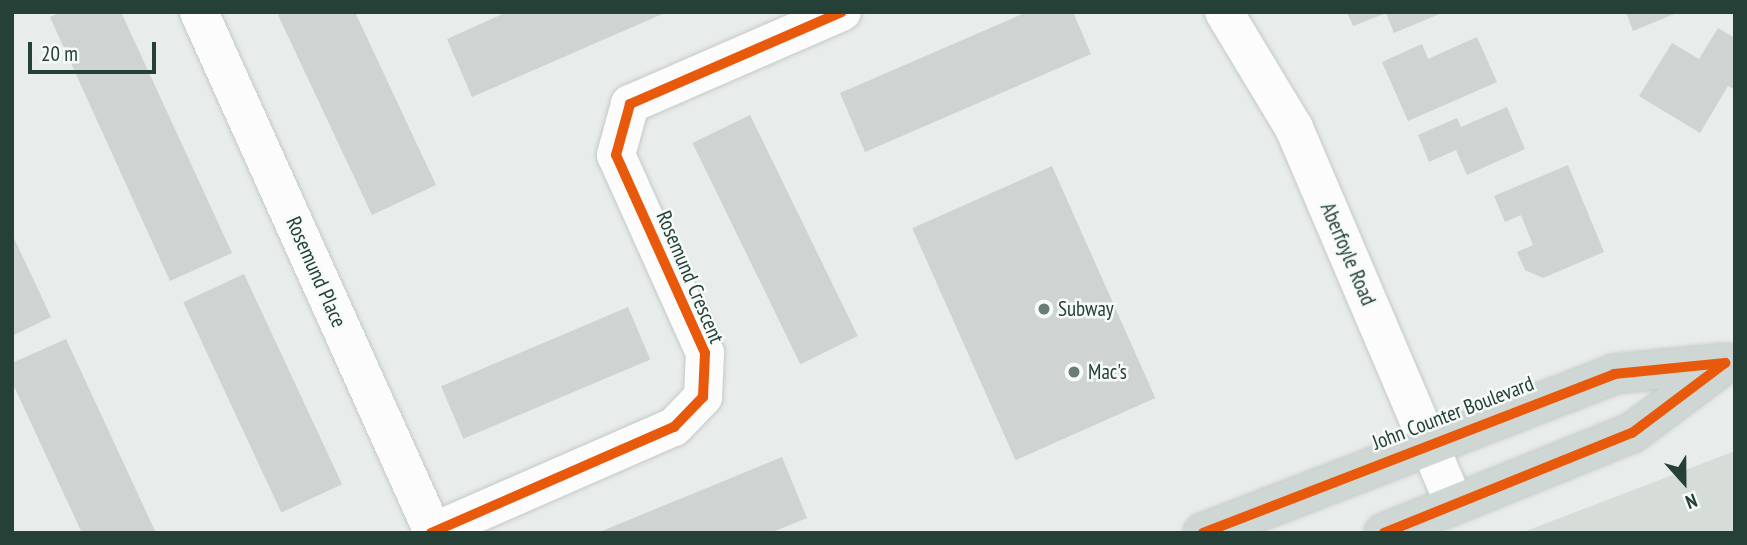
<!DOCTYPE html>
<html>
<head>
<meta charset="utf-8">
<style>
	body { margin:0 }
	#map { position:relative; width:1747px; height:545px; overflow:hidden; background:#e8ecea; font-family:"PT Sans Narrow",sans-serif }
	div>[style] { position:absolute }
	[style*='--x'] { left:calc(var(--x)*1px); top:calc(var(--y)*1px); width:calc(var(--w)*1px); rotate:calc(var(--a)*1deg) }
	.built>* { inset:0; background:#d6ddd9 }
	.building>* { inset:0; background:#cfd3d1; transform-origin:0 0 }
	.roads { filter:drop-shadow(0 0 2px #c5c9c7) drop-shadow(0 0 2px #c5c9c7) }
	.street>* { height:38px; margin:-19px; padding:0 19px; transform-origin:19px; border-radius:19px; background:#fcfcfc }
	.primary>* { height:38px; margin:-19px; padding:0 19px; transform-origin:19px; border-radius:19px; background:#cfd7d4 }
	.cycleway>* { height:10px; margin:-5px; padding:0 5px; transform-origin:5px; border-radius:5px; background:#e8590c }
	.dots>* { width:19px; height:19px; translate:-50% -50%; box-sizing:border-box; border:4px solid #f6faf8; border-radius:50% }
	span { translate:-50% -50%; white-space:nowrap; text-align:center; line-height:1.15; -webkit-text-stroke:5px #f6faf8; paint-order:stroke }
	.street-label { font-size:21px; color:#254036 }
	.poi-label { font-size:21px; color:#254036 }
	.left { translate:0 -50%; text-align:left }
	.frame { position:absolute; inset:0; border:14px solid #254036; pointer-events:none }
	.north { position:absolute; left:1649px; top:447px; width:70px; height:70px; -webkit-text-stroke:5px #f6faf8; paint-order:stroke; rotate:159deg; font-size:19px; font-weight:700; line-height:28px; text-align:center; color:#254036 }
	.north::after { content:''; display:block; margin:auto; width:24px; height:32px; background:#254036; clip-path:polygon(50% 0,100% 100%,50% 72%,0 100%) }
	.scale { position:absolute; left:28px; top:42px; width:128px; height:32px; box-sizing:border-box; border:4px solid #254036; border-top:0; padding-left:9px; font-size:21px; line-height:24px; white-space:nowrap; color:#254036; -webkit-text-stroke:5px #f6faf8; paint-order:stroke }
</style>
</head>
<body>
<div id="map">
	<div class="built">
		<i style="clip-path:polygon(1735px 451px,1735px 533px,1521px 533px)"></i>
	</div>
	<div class="building">
		<i style="clip-path:polygon(61px 12px,121px 12px,232px 253px,170px 281px,50px 17px)"></i>
		<i style="clip-path:polygon(285px 12px,355px 12px,436px 185px,372px 215px,278px 15px)"></i>
		<i style="clip-path:polygon(507px 12px,667px 12px,472px 97px,447px 39px)"></i>
		<i style="clip-path:polygon(1027px 12px,1073px 12px,1091px 54px,865px 152px,840px 93px)"></i>
		<i style="clip-path:polygon(1347px 12px,1444px 12px,1394px 33px,1386px 13px,1353px 26px)"></i>
		<i style="clip-path:polygon(1626px 12px,1679px 12px,1633px 31px)"></i>
		<i style="clip-path:polygon(1718px 28px,1735px 38px,1735px 90px,1728px 86px,1700px 133px,1639px 96px,1672px 43px,1699px 59px)"></i>
		<i style="clip-path:polygon(1477px 37px,1497px 82px,1408px 121px,1382px 62px,1422px 44px,1428px 59px)"></i>
		<i style="clip-path:polygon(1507px 107px,1525px 149px,1467px 175px,1456px 150px,1429px 162px,1418px 135px,1457px 118px,1461px 127px)"></i>
		<i style="left:750px;top:115px;width:246px;height:64px;rotate:64deg"></i>
		<i style="clip-path:polygon(1568px 165px,1604px 252px,1543px 278px,1525px 270px,1517px 252px,1533px 245px,1521px 215px,1505px 222px,1494px 196px)"></i>
		<i style="left:1052px;top:166px;width:254px;height:153px;rotate:66deg"></i>
		<i style="clip-path:polygon(12px 234px,51px 317px,12px 336px)"></i>
		<i style="left:244px;top:274px;width:232px;height:67px;rotate:65deg"></i>
		<i style="left:628px;top:307px;width:57px;height:203px;rotate:67deg"></i>
		<i style="clip-path:polygon(66px 339px,156px 533px,82px 533px,12px 382px,12px 363px)"></i>
		<i style="clip-path:polygon(782px 457px,807px 518px,770px 533px,597px 533px)"></i>
	</div>
	<div class="roads">
		<div class="street">
			<i style="--x:199;--y:12;--w:570;--a:65.77"></i>
			<i style="--x:1224;--y:12;--w:135;--a:58.9"></i>
			<i style="--x:1294;--y:128;--w:409;--a:66.9"></i>
			<i style="--x:431;--y:533;--w:265;--a:-23.6"></i>
			<i style="--x:674;--y:427;--w:42;--a:-46"></i>
			<i style="--x:703;--y:397;--w:44;--a:-87.4"></i>
			<i style="--x:705;--y:353;--w:217;--a:-114.2"></i>
			<i style="--x:616;--y:155;--w:53;--a:-74.6"></i>
			<i style="--x:630;--y:104;--w:231;--a:-23.5"></i>
		</div>
		<div class="primary">
			<i style="--x:1203;--y:533;--w:441;--a:-21.1"></i>
			<i style="--x:1614;--y:374;--w:112;--a:-5.7"></i>
			<i style="--x:1384;--y:533;--w:267;--a:-22"></i>
			<i style="--x:1632;--y:433;--w:117;--a:-36.7"></i>
		</div>
	</div>
	<div class="cycleway">
		<i style="--x:431;--y:533;--w:265;--a:-23.6"></i>
		<i style="--x:674;--y:427;--w:42;--a:-46"></i>
		<i style="--x:703;--y:397;--w:44;--a:-87.4"></i>
		<i style="--x:705;--y:353;--w:217;--a:-114.2"></i>
		<i style="--x:616;--y:155;--w:53;--a:-74.6"></i>
		<i style="--x:630;--y:104;--w:231;--a:-23.5"></i>
		<i style="--x:1203;--y:533;--w:441;--a:-21.1"></i>
		<i style="--x:1614;--y:374;--w:112;--a:-5.7"></i>
		<i style="--x:1384;--y:533;--w:267;--a:-22"></i>
		<i style="--x:1632;--y:433;--w:116;--a:-37"></i>
	</div>
	<div class="dots">
		<i style="left:1044px;top:309px;background:#697c75"></i>
		<i style="left:1074px;top:372px;background:#697c75"></i>
	</div>
	<div class="street-label">
		<span style="left:1348px;top:254px;rotate:67deg">Aberfoyle Road</span>
		<span style="left:316px;top:272px;rotate:66deg">Rosemund Place</span>
		<span style="left:690px;top:277px;rotate:67deg">Rosemund Crescent</span>
		<span style="left:1453px;top:413px;rotate:-21deg">John Counter Boulevard</span>
	</div>
	<div class="poi-label">
		<span class="left" style="left:1058px;top:309px">Subway</span>
		<span class="left" style="left:1088px;top:372px">Mac's</span>
	</div>
	<div class="frame"></div>
	<div class="north">N</div>
	<div class="scale">20 m</div>
</div>
</body>
</html>
